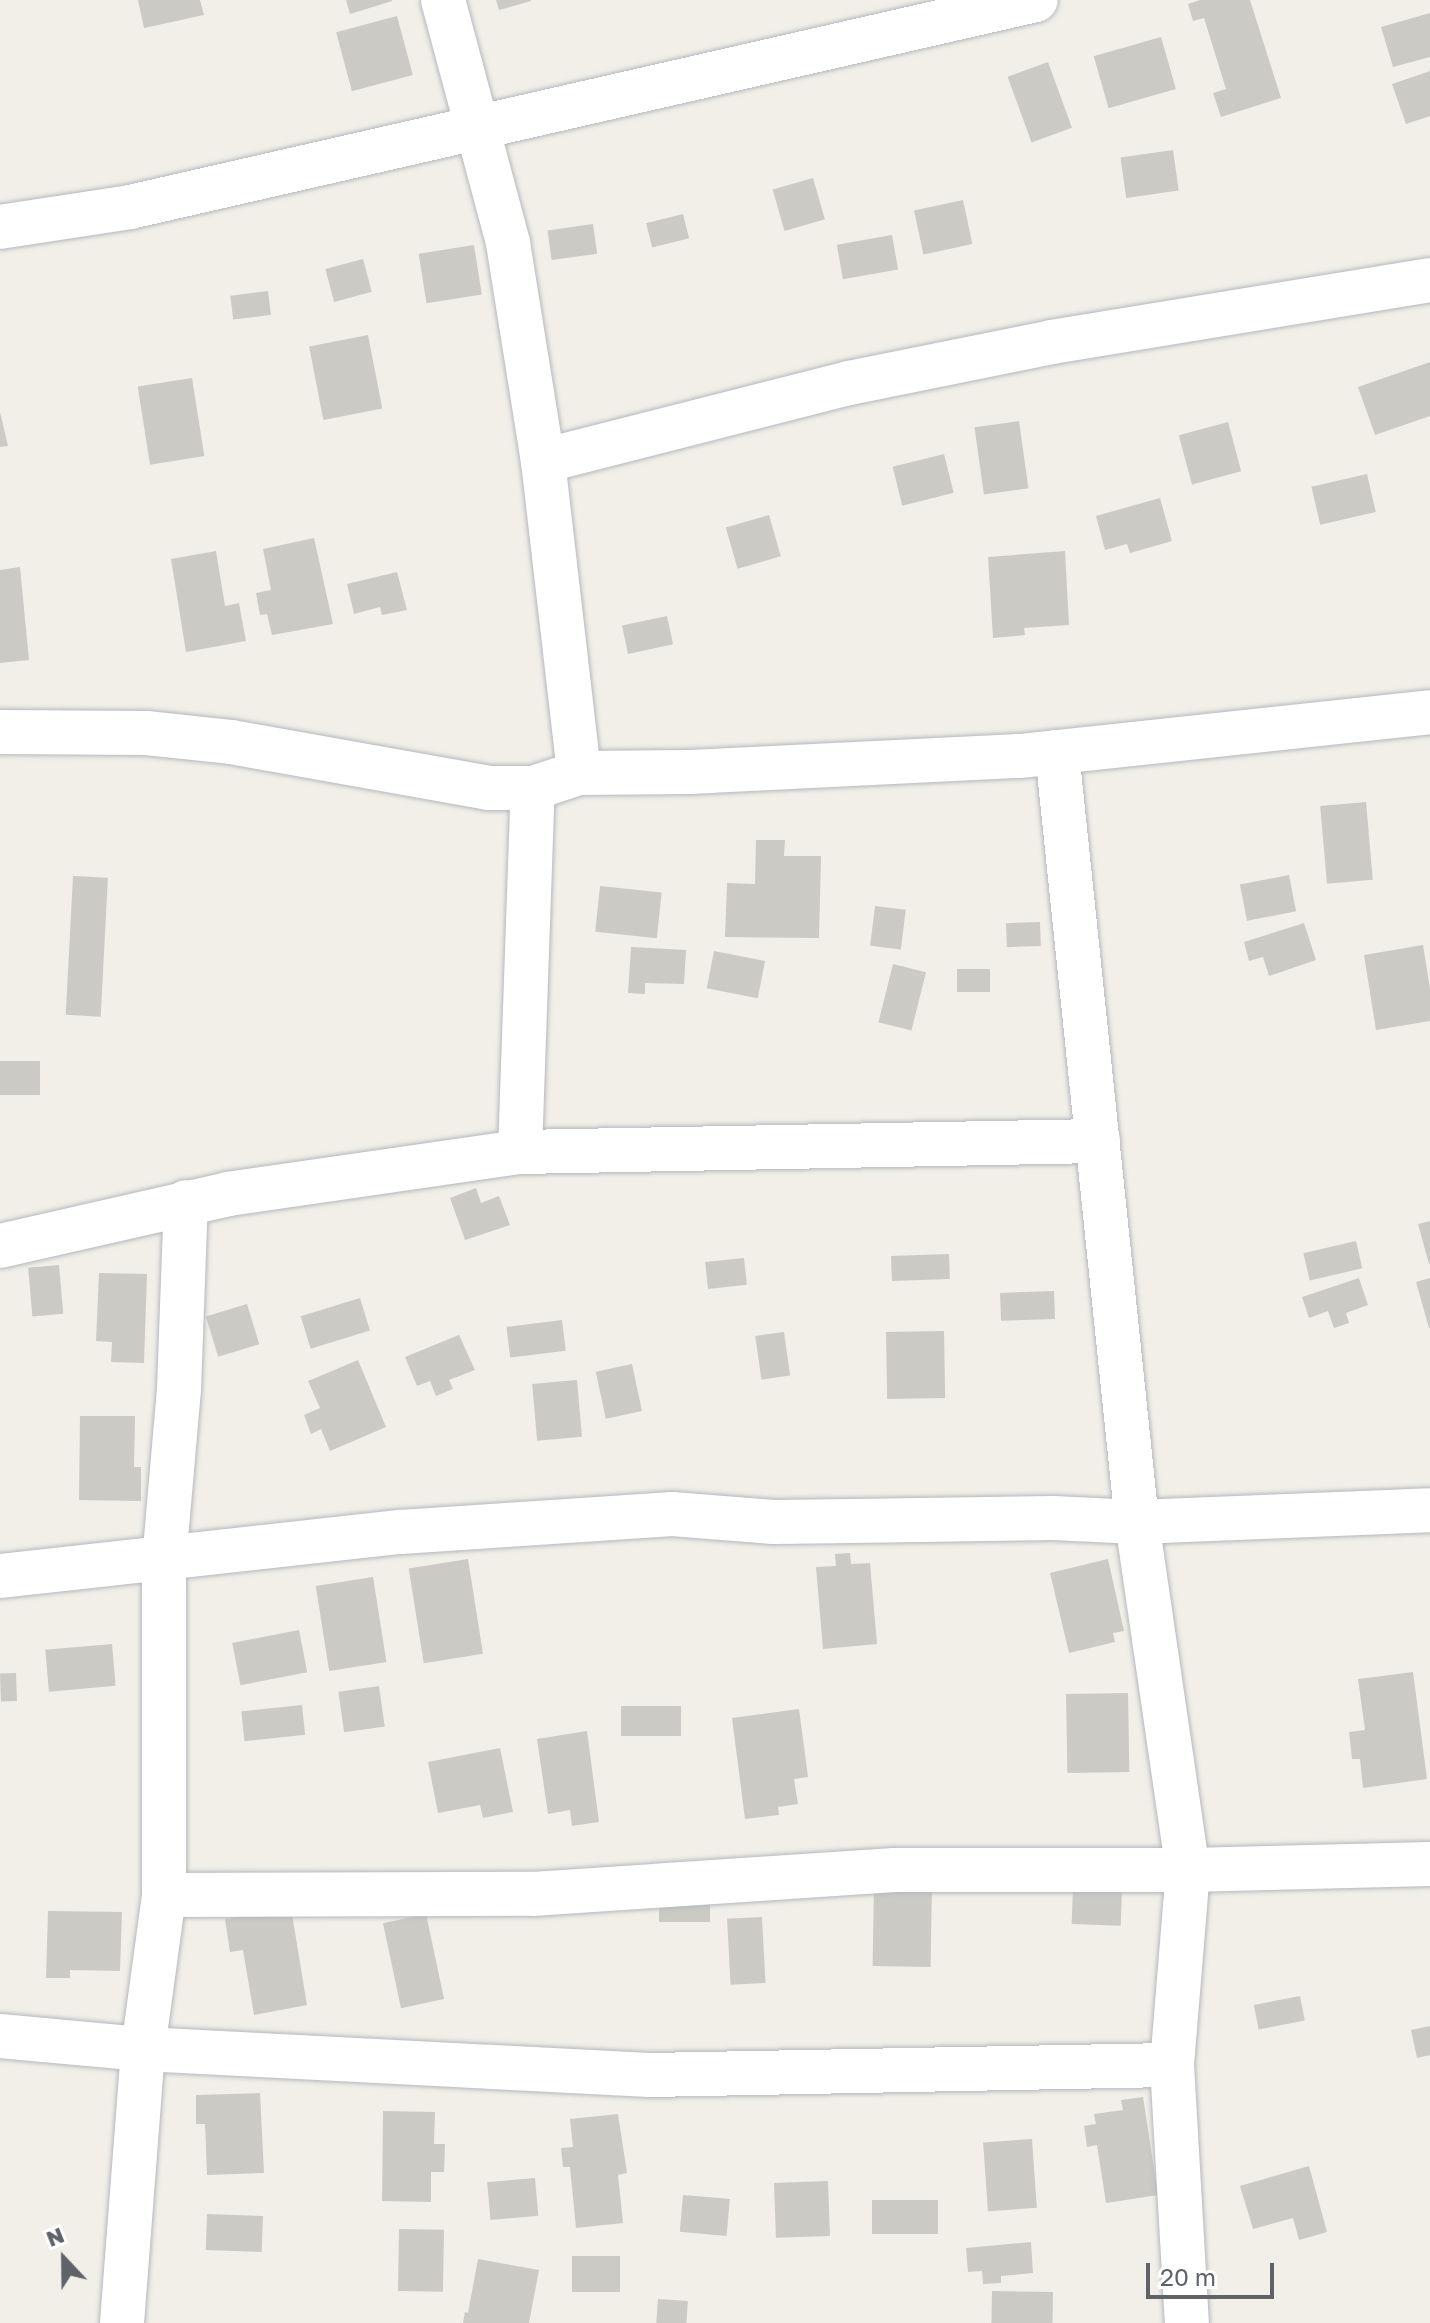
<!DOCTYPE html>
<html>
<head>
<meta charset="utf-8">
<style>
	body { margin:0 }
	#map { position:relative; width:1430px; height:2323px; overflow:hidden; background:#f1efe8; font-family:"Golos Text",sans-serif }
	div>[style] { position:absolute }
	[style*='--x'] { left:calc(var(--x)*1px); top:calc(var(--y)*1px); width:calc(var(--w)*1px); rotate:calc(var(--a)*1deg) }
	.building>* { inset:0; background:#cccac5; transform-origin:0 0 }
	.roads { filter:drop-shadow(0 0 2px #b5b8bc) drop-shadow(0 0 2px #b5b8bc) }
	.minor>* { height:44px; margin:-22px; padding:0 22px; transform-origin:22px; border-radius:22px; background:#fff }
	span { translate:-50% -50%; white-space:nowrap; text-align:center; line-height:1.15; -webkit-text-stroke:8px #fff; paint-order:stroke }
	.north { position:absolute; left:24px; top:2219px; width:80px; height:80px; -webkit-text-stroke:6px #fff; paint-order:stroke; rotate:338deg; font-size:22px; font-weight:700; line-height:32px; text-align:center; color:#5f6368 }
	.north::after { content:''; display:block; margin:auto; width:28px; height:36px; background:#5f6368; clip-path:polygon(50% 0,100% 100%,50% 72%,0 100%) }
	.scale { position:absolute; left:1146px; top:2263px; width:128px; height:36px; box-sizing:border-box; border:4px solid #5f6368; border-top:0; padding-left:10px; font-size:24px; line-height:28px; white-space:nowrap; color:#5f6368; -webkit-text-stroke:6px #fff; paint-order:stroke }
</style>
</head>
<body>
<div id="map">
	<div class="building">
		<i style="clip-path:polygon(138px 0,200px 0,204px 15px,144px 28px)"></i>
		<i style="clip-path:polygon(346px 0,392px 0,392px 1px,350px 14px)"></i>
		<i style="clip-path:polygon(496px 0,531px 0,531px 1px,499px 10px)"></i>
		<i style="clip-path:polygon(1200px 0,1250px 0,1281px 98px,1221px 117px,1213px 93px,1226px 89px,1204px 18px,1193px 21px,1188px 4px)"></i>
		<i style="clip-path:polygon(1430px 13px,1430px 57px,1393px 67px,1381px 27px)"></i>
		<i style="left:397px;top:16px;width:61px;height:63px;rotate:75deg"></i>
		<i style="left:1161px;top:37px;width:54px;height:70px;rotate:74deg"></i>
		<i style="left:1048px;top:62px;width:70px;height:43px;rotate:70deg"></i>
		<i style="clip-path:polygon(1430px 71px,1430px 116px,1406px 124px,1392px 84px)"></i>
		<i style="left:1173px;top:150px;width:41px;height:53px;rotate:82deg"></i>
		<i style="left:813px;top:178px;width:43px;height:42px;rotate:74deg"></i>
		<i style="left:963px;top:200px;width:45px;height:50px;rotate:78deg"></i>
		<i style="left:683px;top:214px;width:25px;height:38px;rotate:76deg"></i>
		<i style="left:593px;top:224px;width:30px;height:46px;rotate:82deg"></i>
		<i style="left:892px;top:235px;width:35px;height:56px;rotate:80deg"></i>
		<i style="left:474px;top:245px;width:50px;height:56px;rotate:81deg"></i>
		<i style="left:363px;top:259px;width:34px;height:39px;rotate:75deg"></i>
		<i style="left:268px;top:291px;width:24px;height:38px;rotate:83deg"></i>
		<i style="left:368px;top:335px;width:75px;height:60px;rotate:79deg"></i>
		<i style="clip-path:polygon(1430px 362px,1430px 416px,1375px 435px,1358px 387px)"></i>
		<i style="left:192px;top:378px;width:79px;height:55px;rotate:81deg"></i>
		<i style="clip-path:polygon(0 412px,8px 446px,0 447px)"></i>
		<i style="left:1019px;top:421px;width:68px;height:45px;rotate:82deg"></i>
		<i style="left:1228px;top:422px;width:51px;height:51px;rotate:75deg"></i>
		<i style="left:944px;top:454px;width:40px;height:53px;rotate:76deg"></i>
		<i style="left:1367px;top:474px;width:39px;height:57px;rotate:77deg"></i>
		<i style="clip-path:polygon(1160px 498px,1172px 541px,1130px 553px,1127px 544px,1105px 550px,1096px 516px)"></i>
		<i style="left:769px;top:515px;width:43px;height:45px;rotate:74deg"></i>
		<i style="clip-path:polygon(314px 538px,333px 624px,272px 635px,267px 614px,260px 615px,256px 593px,271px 590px,263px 549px)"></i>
		<i style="clip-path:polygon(216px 551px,225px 606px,239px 603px,246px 641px,186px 652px,171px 559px)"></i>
		<i style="clip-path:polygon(1065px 551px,1069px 625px,1024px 628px,1025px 635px,993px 638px,988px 557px)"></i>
		<i style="clip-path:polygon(20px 567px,29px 660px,0 663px,0 570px)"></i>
		<i style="clip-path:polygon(397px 572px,407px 610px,382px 615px,380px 607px,354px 614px,347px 584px)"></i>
		<i style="left:667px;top:616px;width:29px;height:46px;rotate:78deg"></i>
		<i style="left:1366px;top:802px;width:78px;height:46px;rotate:85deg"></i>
		<i style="clip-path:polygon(756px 840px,785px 840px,784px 856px,821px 856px,819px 938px,725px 937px,727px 883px,755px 884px)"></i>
		<i style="left:1289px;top:875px;width:37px;height:50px;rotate:79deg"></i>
		<i style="left:73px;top:876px;width:35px;height:139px;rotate:3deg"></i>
		<i style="left:600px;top:886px;width:62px;height:46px;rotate:6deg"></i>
		<i style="left:875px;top:906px;width:31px;height:40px;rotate:7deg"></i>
		<i style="left:1040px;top:922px;width:24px;height:34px;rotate:88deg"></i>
		<i style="clip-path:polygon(1304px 923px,1316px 960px,1269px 976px,1263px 957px,1249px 961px,1244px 942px)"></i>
		<i style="clip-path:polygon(1423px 945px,1430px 989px,1430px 1021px,1376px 1030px,1364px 955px)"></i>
		<i style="clip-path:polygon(631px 947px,686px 950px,684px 984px,645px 983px,645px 994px,628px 993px)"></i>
		<i style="left:714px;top:951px;width:52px;height:38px;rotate:11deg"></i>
		<i style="left:893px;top:964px;width:34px;height:60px;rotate:14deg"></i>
		<i style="left:957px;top:969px;width:33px;height:23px"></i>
		<i style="left:40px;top:1061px;width:34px;height:40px;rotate:90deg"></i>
		<i style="clip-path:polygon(476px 1188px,481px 1203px,499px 1196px,510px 1225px,465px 1240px,450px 1198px)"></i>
		<i style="clip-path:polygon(1430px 1221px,1430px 1264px,1429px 1264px,1418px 1224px)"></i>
		<i style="left:1356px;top:1241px;width:28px;height:54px;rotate:77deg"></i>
		<i style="left:949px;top:1254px;width:25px;height:58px;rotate:88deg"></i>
		<i style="left:744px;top:1258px;width:27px;height:39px;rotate:84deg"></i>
		<i style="left:59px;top:1265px;width:49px;height:31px;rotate:85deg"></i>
		<i style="clip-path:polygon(99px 1273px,147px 1274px,144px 1363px,111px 1362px,112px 1342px,96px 1341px)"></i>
		<i style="clip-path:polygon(1359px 1278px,1368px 1305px,1346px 1313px,1349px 1323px,1334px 1328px,1328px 1311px,1309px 1318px,1302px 1297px)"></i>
		<i style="clip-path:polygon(1430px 1278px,1430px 1328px,1429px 1328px,1416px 1282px)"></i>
		<i style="left:1054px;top:1291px;width:28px;height:54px;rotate:88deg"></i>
		<i style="left:360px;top:1298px;width:34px;height:62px;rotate:73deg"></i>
		<i style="left:247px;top:1304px;width:42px;height:43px;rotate:73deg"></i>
		<i style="left:562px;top:1320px;width:31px;height:56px;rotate:83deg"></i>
		<i style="left:944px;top:1331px;width:67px;height:58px;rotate:89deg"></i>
		<i style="left:784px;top:1332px;width:44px;height:29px;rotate:82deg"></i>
		<i style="clip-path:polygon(459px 1335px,475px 1370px,449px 1380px,453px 1389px,436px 1396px,430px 1381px,417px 1386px,405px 1357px)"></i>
		<i style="clip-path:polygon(358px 1360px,386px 1427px,330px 1451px,321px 1429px,311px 1434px,304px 1415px,320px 1408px,308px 1381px)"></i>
		<i style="left:632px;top:1364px;width:48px;height:37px;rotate:78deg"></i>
		<i style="left:577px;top:1380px;width:57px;height:45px;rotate:85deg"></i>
		<i style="clip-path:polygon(80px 1416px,135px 1416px,134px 1467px,141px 1467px,141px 1501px,79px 1500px)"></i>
		<i style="clip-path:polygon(850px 1553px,851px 1564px,870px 1563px,877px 1644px,823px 1649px,816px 1567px,836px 1566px,835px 1554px)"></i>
		<i style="left:468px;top:1559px;width:96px;height:60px;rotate:81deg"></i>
		<i style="clip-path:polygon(1108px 1559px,1124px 1631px,1113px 1633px,1115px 1642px,1069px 1653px,1050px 1573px)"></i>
		<i style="left:373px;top:1577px;width:86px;height:58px;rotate:81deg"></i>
		<i style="left:299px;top:1630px;width:43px;height:68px;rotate:79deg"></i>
		<i style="left:112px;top:1644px;width:42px;height:67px;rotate:85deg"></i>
		<i style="clip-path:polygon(1413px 1672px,1427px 1779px,1363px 1788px,1360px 1759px,1352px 1759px,1349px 1732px,1365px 1730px,1358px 1679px)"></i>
		<i style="left:16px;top:1673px;width:28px;height:16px;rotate:88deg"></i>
		<i style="left:379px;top:1686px;width:41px;height:41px;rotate:82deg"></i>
		<i style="left:1128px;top:1693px;width:79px;height:62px;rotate:89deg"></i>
		<i style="left:302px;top:1705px;width:30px;height:61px;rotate:84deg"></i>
		<i style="left:621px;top:1706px;width:60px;height:30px"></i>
		<i style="clip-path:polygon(799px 1709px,808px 1777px,794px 1779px,798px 1804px,778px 1807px,779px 1815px,745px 1819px,732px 1718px)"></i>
		<i style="clip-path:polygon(587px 1731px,599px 1822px,572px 1826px,570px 1810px,548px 1814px,537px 1739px)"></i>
		<i style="clip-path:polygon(500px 1748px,513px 1812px,483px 1818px,480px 1805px,438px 1813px,428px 1762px)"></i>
		<i style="left:874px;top:1884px;width:58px;height:82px;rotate:1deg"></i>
		<i style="left:1073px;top:1886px;width:49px;height:38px;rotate:2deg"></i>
		<i style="left:710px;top:1891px;width:31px;height:51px;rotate:90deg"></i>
		<i style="clip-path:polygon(291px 1908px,307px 2005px,254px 2015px,243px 1950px,230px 1952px,225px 1919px)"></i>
		<i style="clip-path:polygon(48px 1911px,122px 1912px,120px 1971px,70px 1970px,70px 1978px,46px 1978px)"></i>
		<i style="left:426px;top:1914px;width:87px;height:44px;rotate:78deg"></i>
		<i style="left:762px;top:1917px;width:66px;height:35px;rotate:87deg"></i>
		<i style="left:1300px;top:1996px;width:25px;height:47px;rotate:79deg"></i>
		<i style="clip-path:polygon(1430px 2026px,1430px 2055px,1417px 2058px,1411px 2030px)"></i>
		<i style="clip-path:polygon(260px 2093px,264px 2173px,207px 2175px,205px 2124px,196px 2124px,196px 2095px)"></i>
		<i style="clip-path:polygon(1143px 2097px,1158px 2195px,1106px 2203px,1097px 2145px,1087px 2147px,1084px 2126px,1096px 2124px,1094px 2114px,1123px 2110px,1121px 2100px)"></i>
		<i style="clip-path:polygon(383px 2111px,435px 2112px,434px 2144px,445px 2144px,444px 2172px,431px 2172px,431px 2202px,382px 2201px)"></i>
		<i style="clip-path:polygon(618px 2114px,627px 2173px,618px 2175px,623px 2223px,576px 2228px,570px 2167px,563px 2167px,561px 2148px,573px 2147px,570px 2119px)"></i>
		<i style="left:1032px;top:2139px;width:69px;height:49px;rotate:86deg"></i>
		<i style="clip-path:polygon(1309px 2166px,1327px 2232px,1299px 2240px,1293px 2218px,1253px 2229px,1240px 2186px)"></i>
		<i style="left:535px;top:2178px;width:38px;height:48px;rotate:85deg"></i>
		<i style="left:828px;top:2181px;width:55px;height:54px;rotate:88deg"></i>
		<i style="left:683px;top:2195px;width:47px;height:37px;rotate:5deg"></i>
		<i style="left:872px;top:2200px;width:66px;height:34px"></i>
		<i style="left:207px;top:2214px;width:56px;height:36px;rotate:2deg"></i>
		<i style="left:399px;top:2229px;width:45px;height:62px;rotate:1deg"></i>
		<i style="clip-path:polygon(1031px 2242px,1033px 2273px,1001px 2276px,1001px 2283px,983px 2284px,982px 2271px,968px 2272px,966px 2248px)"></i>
		<i style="left:572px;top:2256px;width:48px;height:36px"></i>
		<i style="clip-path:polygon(478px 2259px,539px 2270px,529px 2323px,463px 2323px,465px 2312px,468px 2313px)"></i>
		<i style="left:992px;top:2291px;width:61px;height:32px;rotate:1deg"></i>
		<i style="left:658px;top:2299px;width:30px;height:24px;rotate:4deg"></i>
	</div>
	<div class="roads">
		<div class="minor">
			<i style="--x:443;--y:0;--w:252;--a:75"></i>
			<i style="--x:508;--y:243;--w:221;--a:80.9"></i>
			<i style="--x:543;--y:461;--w:314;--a:83.4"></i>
			<i style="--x:0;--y:227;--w:132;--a:-8.7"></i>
			<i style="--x:130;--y:207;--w:929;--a:-12.87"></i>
			<i style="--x:543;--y:461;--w:316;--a:-14.3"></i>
			<i style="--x:849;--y:383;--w:207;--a:-11.4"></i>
			<i style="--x:1052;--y:342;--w:383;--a:-9.3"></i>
			<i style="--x:0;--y:732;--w:146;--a:0.4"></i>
			<i style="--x:146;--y:733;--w:85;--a:6"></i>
			<i style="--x:231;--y:742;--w:261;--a:10.1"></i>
			<i style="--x:488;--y:788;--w:45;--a:0"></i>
			<i style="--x:533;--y:788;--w:48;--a:-18.1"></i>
			<i style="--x:579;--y:773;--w:111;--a:-0.5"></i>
			<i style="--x:690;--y:772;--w:330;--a:-2.8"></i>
			<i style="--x:1020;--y:756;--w:412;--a:-6.1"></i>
			<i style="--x:1057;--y:752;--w:774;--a:84.07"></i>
			<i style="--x:1137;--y:1522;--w:352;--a:81.7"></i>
			<i style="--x:1188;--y:1870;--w:196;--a:94.7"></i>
			<i style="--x:1172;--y:2065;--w:258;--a:86.7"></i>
			<i style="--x:520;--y:1152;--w:364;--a:-88"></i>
			<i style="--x:0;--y:1246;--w:234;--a:-12.8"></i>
			<i style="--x:228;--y:1194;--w:295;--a:-8.2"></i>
			<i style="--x:520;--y:1152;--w:578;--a:-1.09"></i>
			<i style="--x:0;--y:1576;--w:403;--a:-6.3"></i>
			<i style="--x:401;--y:1532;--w:272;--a:-3.8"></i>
			<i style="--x:672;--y:1514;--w:102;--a:4.5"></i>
			<i style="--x:774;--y:1522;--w:279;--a:-0.8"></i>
			<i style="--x:1053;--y:1518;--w:84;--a:2.7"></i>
			<i style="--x:1137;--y:1522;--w:293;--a:-2.3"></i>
			<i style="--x:164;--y:1895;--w:369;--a:-0.2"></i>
			<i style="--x:533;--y:1894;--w:362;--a:-3.8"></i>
			<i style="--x:894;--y:1870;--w:294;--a:0"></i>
			<i style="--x:1188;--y:1870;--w:242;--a:-1.4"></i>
			<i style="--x:0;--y:2036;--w:144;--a:5.2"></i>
			<i style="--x:143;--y:2049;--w:507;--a:2.94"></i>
			<i style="--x:649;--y:2075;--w:523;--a:-1.1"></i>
			<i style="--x:122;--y:2323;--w:275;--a:-85.6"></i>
			<i style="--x:143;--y:2049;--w:155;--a:-82.2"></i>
			<i style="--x:164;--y:1895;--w:334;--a:-90"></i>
			<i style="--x:164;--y:1561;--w:173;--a:-85"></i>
			<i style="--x:179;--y:1389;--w:187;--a:-87.9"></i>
		</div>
	</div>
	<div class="north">N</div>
	<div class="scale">20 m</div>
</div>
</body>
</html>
